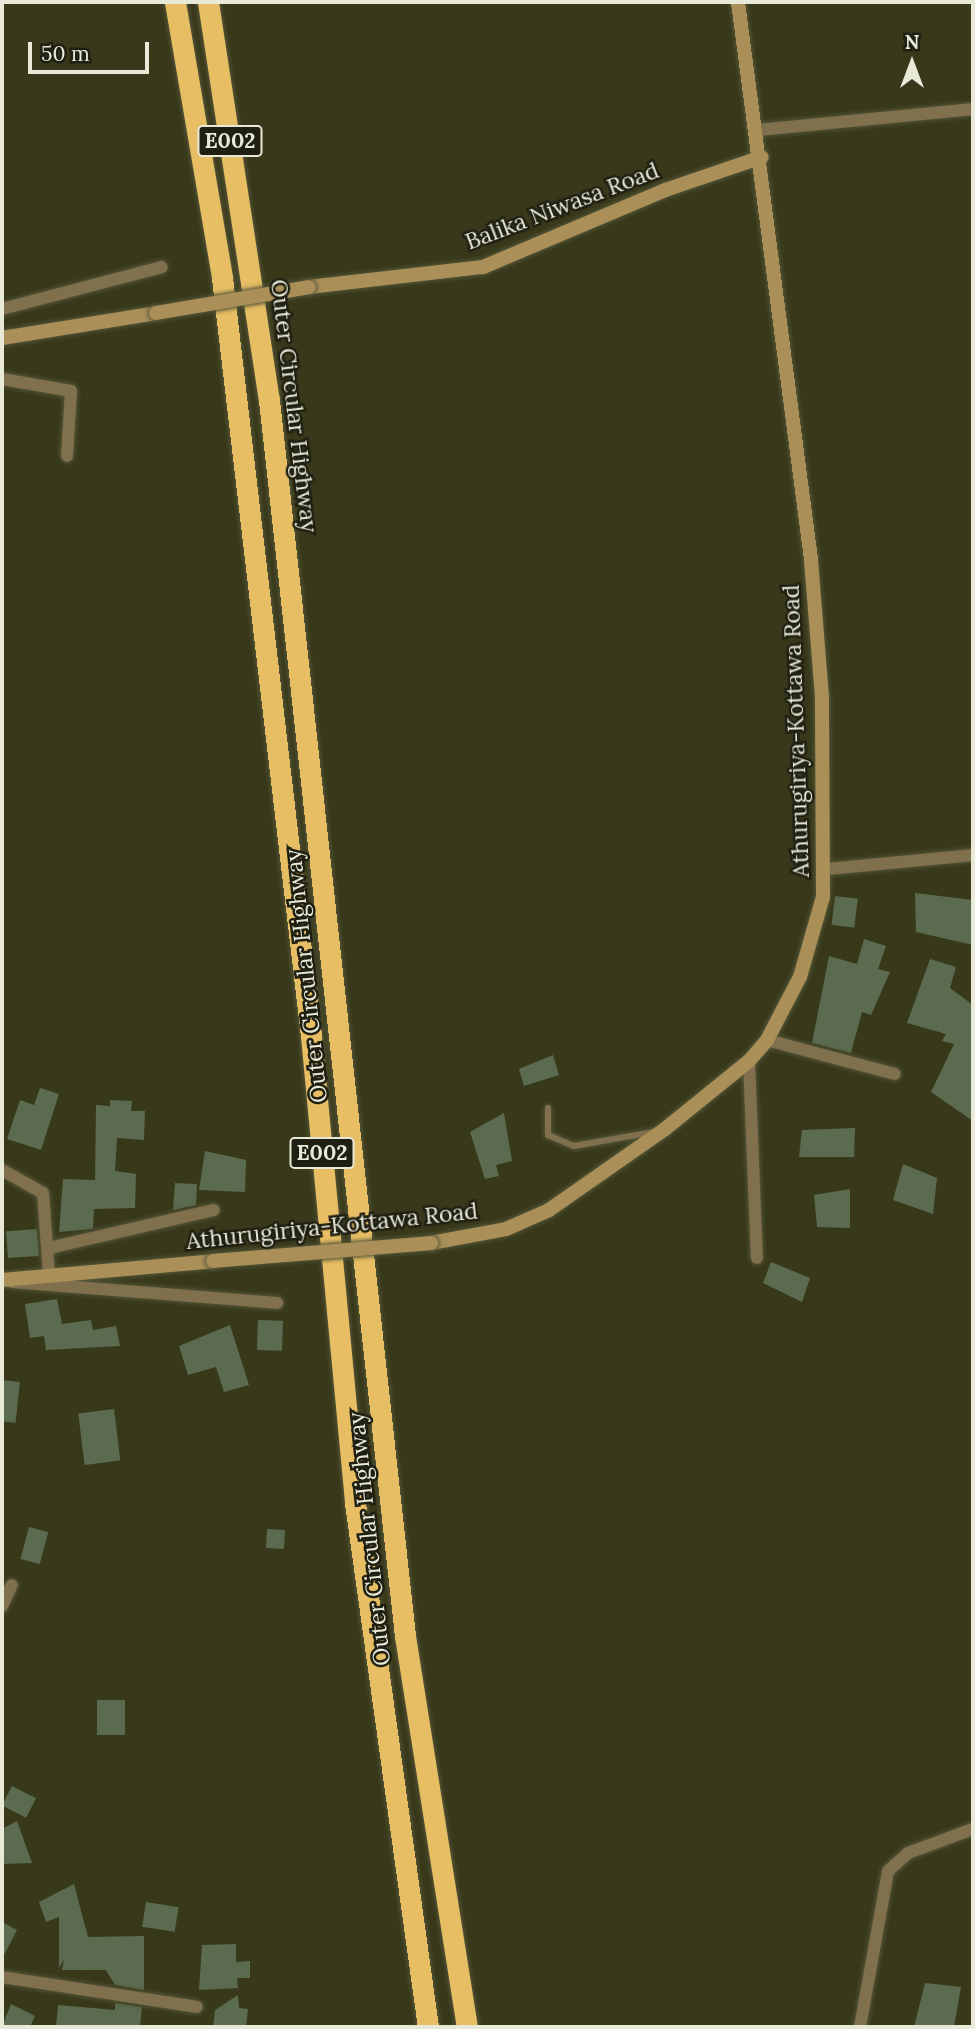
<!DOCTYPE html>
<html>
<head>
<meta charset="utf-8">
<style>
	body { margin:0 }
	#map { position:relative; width:975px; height:2029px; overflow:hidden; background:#38391a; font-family:Lora,serif }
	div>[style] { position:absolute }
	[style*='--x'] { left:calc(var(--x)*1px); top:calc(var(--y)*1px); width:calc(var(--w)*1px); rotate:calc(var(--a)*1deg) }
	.building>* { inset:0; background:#5a6b4f; transform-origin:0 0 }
	.roads { filter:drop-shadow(0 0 2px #545538) drop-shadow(0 0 2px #545538) }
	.lane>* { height:6px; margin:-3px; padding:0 3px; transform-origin:3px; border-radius:3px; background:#81704e }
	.street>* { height:12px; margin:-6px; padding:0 6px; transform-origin:6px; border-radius:6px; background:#81704e }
	.secondary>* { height:14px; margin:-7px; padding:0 7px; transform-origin:7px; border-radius:7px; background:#aa9058 }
	.highway>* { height:21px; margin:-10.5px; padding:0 10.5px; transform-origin:10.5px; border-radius:10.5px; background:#e7be64 }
	.bridges { filter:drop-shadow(0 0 2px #545538) drop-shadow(0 0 2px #545538) }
	.secondary-bridge>* { height:14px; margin:-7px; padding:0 7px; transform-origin:7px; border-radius:7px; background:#aa9058 }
	span { translate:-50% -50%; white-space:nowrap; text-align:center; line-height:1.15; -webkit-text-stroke:5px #1f1f12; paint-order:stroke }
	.shield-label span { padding:2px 5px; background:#1f1f12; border:2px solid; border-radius:5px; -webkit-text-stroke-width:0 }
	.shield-label { font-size:21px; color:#e8e9d7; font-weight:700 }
	.street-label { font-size:23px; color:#e8e9d7 }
	.frame { position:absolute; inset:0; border:4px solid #e8e9d7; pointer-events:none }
	.north { position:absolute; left:877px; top:28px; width:70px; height:70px; -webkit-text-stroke:5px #1f1f12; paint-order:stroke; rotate:0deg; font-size:19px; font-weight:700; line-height:28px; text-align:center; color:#e8e9d7 }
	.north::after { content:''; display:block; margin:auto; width:24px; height:32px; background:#e8e9d7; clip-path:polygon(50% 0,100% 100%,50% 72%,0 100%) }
	.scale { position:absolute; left:28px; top:42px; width:121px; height:32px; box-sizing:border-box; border:4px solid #e8e9d7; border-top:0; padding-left:9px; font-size:21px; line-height:24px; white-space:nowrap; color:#e8e9d7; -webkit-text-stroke:5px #1f1f12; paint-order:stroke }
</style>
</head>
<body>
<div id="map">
	<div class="building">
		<i style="clip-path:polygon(915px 893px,973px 900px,973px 945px,916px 932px)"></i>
		<i style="left:835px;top:896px;width:23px;height:29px;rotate:7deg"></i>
		<i style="clip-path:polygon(864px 939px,886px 946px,878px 969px,890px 972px,871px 1015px,862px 1012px,851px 1053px,812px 1043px,829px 956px,857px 964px)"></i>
		<i style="clip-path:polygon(930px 959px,956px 967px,950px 988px,973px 1005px,973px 1121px,931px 1092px,954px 1044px,942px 1041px,946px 1034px,907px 1023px)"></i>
		<i style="clip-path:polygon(553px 1055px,559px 1075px,524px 1086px,519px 1069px)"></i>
		<i style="clip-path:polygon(40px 1088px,59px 1094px,41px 1150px,7px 1139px,20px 1100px,34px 1105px)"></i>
		<i style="clip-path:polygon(110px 1100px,132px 1101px,131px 1111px,145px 1111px,144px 1140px,117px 1138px,115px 1171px,136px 1174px,135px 1208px,94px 1209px,93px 1229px,59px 1232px,63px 1179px,95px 1180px,96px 1105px,110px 1106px)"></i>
		<i style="clip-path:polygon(504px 1113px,512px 1161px,496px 1165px,499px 1176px,485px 1179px,470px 1132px)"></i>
		<i style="clip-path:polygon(855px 1128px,854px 1157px,799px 1157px,802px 1130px)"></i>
		<i style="clip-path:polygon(205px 1151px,246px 1160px,245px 1192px,199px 1190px)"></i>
		<i style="clip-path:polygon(903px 1164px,937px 1178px,933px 1214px,893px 1200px)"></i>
		<i style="clip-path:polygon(175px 1183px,197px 1184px,196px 1205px,173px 1210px)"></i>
		<i style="clip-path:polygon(850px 1189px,850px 1228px,817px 1227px,814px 1195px)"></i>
		<i style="left:37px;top:1229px;width:27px;height:31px;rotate:86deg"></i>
		<i style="clip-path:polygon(771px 1262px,810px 1278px,802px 1302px,763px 1283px)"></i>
		<i style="clip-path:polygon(57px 1299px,62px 1324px,91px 1320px,93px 1330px,116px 1326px,120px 1346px,46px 1350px,44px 1336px,30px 1338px,25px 1304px)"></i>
		<i style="left:258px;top:1320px;width:25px;height:30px;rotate:2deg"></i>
		<i style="clip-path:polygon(230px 1325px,249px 1385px,224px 1392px,216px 1367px,188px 1375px,179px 1346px)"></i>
		<i style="left:2px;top:1380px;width:18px;height:41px;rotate:6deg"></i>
		<i style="left:114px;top:1409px;width:52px;height:36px;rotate:83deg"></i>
		<i style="left:29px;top:1527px;width:20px;height:33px;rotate:15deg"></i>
		<i style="left:267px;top:1529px;width:18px;height:19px;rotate:3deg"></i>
		<i style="left:97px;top:1700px;width:28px;height:35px"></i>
		<i style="left:12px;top:1786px;width:27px;height:22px;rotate:27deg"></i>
		<i style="clip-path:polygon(17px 1821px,32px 1863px,2px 1864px,2px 1829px)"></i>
		<i style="clip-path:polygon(74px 1884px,88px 1937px,144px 1936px,144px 1990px,115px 1985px,106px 1970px,62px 1970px,64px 1959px,59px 1968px,59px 1917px,46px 1922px,39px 1902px)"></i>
		<i style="left:146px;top:1902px;width:33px;height:25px;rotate:9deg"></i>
		<i style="clip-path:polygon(2px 1922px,17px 1930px,2px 1959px)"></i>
		<i style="clip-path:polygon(236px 1944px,236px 1962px,250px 1961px,250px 1978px,237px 1978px,238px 1988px,199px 1990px,202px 1945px)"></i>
		<i style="clip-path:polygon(925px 1983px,961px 1987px,954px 2027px,914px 2027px)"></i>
		<i style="clip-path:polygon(238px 1995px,239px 2008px,248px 2009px,246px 2027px,213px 2027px,215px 2010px)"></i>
		<i style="clip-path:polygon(115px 2003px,142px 2007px,140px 2027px,56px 2027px,58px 2005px,115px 2010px)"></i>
		<i style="clip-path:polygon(11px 2004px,35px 2016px,30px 2027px,2px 2027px)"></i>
	</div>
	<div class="roads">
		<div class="lane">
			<i style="--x:548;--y:1108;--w:27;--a:90"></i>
			<i style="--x:548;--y:1135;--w:28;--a:23"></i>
			<i style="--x:574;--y:1146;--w:80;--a:-10"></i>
		</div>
		<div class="street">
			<i style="--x:759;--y:130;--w:215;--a:-5.6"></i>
			<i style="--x:2;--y:309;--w:165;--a:-14.7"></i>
			<i style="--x:2;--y:379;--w:70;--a:9.9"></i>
			<i style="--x:71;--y:391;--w:65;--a:93.5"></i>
			<i style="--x:828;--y:869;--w:146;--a:-5.5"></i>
			<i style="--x:767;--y:1040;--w:132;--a:14.9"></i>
			<i style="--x:749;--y:1061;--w:197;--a:87.7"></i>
			<i style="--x:2;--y:1170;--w:47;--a:29.3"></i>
			<i style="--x:43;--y:1193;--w:82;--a:85.8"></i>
			<i style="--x:49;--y:1248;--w:169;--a:-13"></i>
			<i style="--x:12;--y:1282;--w:266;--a:4.5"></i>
			<i style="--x:2;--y:1606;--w:23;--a:-65"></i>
			<i style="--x:2;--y:1977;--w:197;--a:8.7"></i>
			<i style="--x:860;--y:2027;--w:158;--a:-79.8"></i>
			<i style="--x:888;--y:1871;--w:27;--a:-42"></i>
			<i style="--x:908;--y:1853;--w:69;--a:-20.3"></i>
		</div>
		<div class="secondary">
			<i style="--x:309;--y:287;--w:175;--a:-6.6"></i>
			<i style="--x:483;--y:267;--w:198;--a:-22.9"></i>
			<i style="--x:665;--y:190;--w:102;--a:-18.8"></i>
			<i style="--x:2;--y:338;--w:156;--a:-9.2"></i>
			<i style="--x:431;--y:1243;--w:76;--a:-10.6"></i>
			<i style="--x:506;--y:1229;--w:47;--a:-23.8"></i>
			<i style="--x:549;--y:1210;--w:141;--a:-34.9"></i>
			<i style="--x:665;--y:1129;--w:108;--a:-39"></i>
			<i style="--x:749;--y:1061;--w:28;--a:-49"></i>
			<i style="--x:767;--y:1040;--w:71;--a:-62.4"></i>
			<i style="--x:800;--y:977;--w:83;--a:-74"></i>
			<i style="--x:823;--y:897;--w:200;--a:-90.3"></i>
			<i style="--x:822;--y:697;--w:138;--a:-94.6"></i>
			<i style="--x:811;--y:559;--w:562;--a:-97.47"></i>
			<i style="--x:2;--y:1280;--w:212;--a:-5.1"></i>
		</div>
		<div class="highway">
			<i style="--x:175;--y:2;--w:280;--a:80.3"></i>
			<i style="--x:222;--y:278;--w:763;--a:83.3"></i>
			<i style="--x:311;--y:1036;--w:469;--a:84.6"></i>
			<i style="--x:355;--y:1503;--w:529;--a:82.07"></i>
			<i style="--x:208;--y:2;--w:403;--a:81.3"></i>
			<i style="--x:269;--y:400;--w:1243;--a:83.72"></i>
			<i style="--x:405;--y:1636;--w:396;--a:81"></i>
		</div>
	</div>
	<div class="bridges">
		<div class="secondary-bridge">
			<i style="--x:156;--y:313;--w:155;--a:-9.6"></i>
			<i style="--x:213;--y:1261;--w:219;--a:-4.7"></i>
		</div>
	</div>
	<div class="shield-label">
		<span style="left:230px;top:141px">E002</span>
		<span style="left:322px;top:1153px">E002</span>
	</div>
	<div class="street-label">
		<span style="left:562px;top:206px;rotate:-21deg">Balika Niwasa Road</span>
		<span style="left:294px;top:406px;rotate:83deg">Outer Circular Highway</span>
		<span style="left:796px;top:731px;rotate:-92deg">Athurugiriya-Kottawa Road</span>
		<span style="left:306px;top:976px;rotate:-96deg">Outer Circular Highway</span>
		<span style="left:332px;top:1226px;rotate:-6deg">Athurugiriya-Kottawa Road</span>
		<span style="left:369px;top:1539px;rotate:-96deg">Outer Circular Highway</span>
	</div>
	<div class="frame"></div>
	<div class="north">N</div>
	<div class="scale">50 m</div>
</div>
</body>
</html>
